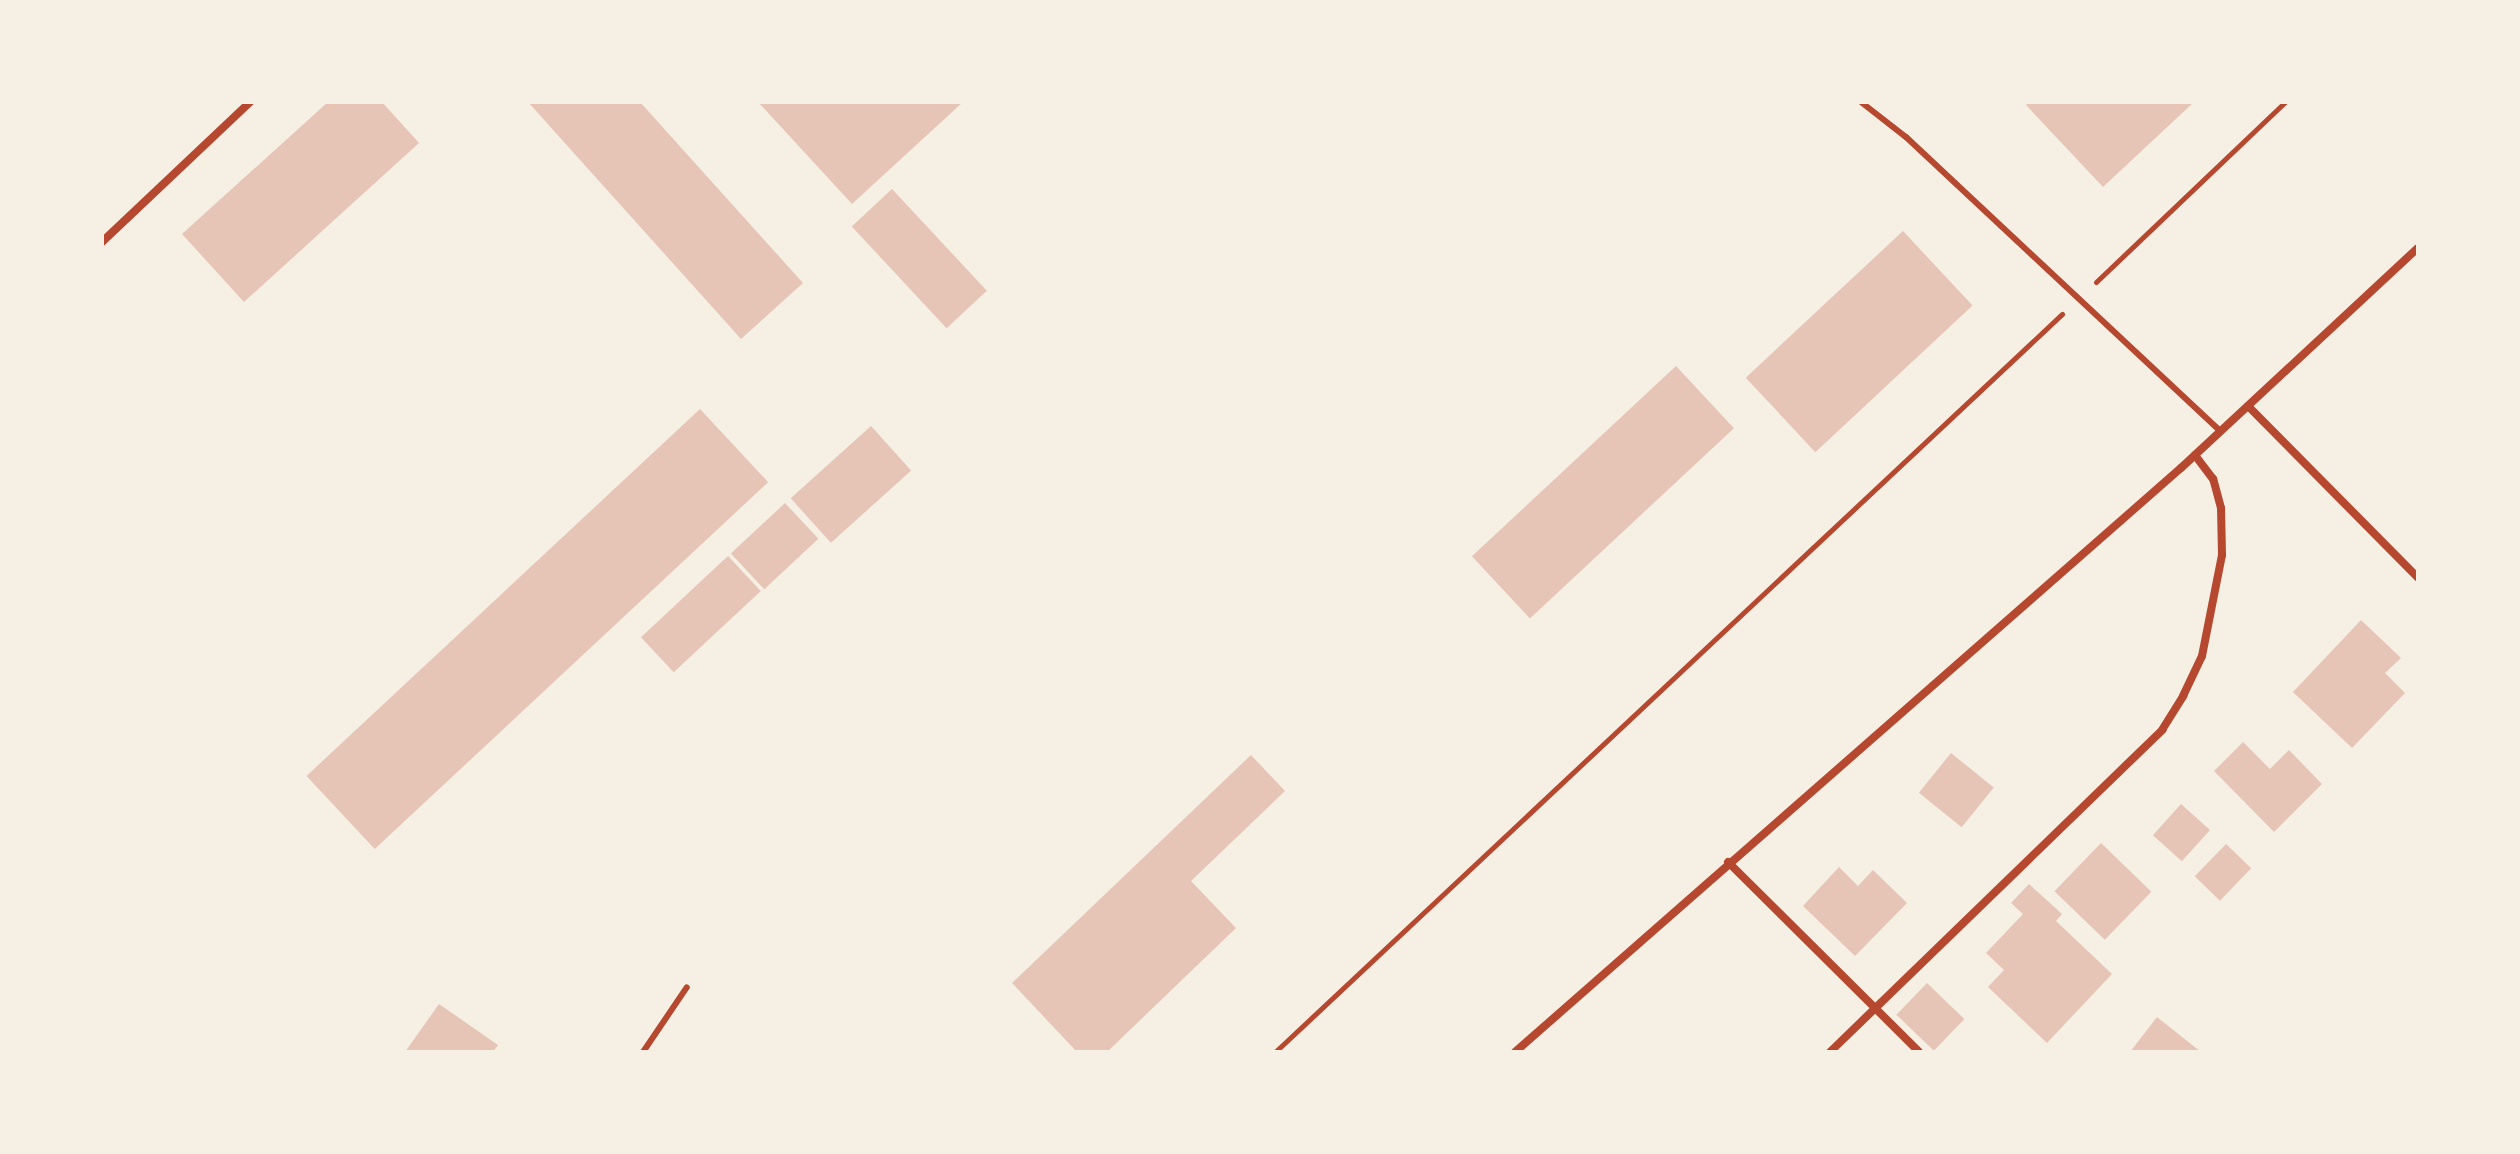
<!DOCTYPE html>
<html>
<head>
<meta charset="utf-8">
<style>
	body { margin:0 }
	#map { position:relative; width:2520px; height:1154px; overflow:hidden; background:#f6efe4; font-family:Ubuntu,sans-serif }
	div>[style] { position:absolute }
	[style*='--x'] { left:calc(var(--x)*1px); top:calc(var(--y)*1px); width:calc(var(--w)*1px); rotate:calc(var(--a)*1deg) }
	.building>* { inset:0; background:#e6c5b7; transform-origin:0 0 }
	.path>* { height:5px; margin:-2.5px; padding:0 2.5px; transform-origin:2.5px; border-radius:2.5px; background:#b5482f }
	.service>* { height:6px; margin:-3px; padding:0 3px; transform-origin:3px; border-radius:3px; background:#b5482f }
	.minor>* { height:8px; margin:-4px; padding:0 4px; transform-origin:4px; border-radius:4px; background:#b5482f }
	span { translate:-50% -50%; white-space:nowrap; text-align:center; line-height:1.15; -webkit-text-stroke:7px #f6efe4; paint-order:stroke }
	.frame { position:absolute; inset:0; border:104px solid #f6efe4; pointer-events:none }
</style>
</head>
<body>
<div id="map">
	<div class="building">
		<i style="clip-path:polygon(328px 102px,382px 102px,419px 143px,244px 302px,182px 234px)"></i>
		<i style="clip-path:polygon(528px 102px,640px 102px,803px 283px,741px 339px)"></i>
		<i style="clip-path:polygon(758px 102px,963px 102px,852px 204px)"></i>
		<i style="clip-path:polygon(2029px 102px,2194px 102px,2103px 187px,2026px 105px)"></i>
		<i style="left:892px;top:189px;width:139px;height:55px;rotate:47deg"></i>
		<i style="left:1903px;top:231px;width:102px;height:215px;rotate:47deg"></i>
		<i style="left:1676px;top:366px;width:85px;height:279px;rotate:47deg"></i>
		<i style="left:700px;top:409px;width:100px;height:538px;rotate:47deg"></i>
		<i style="left:871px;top:426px;width:60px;height:108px;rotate:48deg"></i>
		<i style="left:785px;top:503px;width:49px;height:74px;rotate:47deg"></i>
		<i style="left:728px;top:556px;width:48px;height:119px;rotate:47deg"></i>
		<i style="clip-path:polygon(2361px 620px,2401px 658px,2385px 673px,2405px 693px,2352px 748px,2293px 692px)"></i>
		<i style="clip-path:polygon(2243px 742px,2270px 769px,2289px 750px,2322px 784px,2274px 832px,2214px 771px)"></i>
		<i style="left:1951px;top:753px;width:55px;height:51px;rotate:39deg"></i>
		<i style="clip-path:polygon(1251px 755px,1285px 791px,1191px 881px,1236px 928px,1107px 1052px,1077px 1052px,1012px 983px)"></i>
		<i style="left:2181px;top:804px;width:39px;height:42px;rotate:42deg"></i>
		<i style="left:2101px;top:843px;width:70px;height:67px;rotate:44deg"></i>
		<i style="left:2226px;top:844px;width:35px;height:45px;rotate:44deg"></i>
		<i style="clip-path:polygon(1839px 867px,1858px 886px,1873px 870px,1907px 903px,1855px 956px,1803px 906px)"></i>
		<i style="clip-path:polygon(2029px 884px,2062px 914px,2056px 921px,2112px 974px,2047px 1043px,1988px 987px,2004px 970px,1986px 953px,2023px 914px,2011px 903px)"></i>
		<i style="left:1927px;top:983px;width:52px;height:44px;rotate:44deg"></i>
		<i style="clip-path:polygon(439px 1004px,498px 1045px,493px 1052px,405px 1052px)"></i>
		<i style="clip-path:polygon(2157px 1017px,2201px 1052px,2130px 1052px)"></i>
	</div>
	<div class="path">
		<i style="--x:2096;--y:282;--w:261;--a:-43.6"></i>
		<i style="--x:1275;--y:1052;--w:1079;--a:-43.16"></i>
	</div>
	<div class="service">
		<i style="--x:1861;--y:102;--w:57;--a:37.9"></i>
		<i style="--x:1906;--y:137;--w:430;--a:43.1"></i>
		<i style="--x:643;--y:1052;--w:78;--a:-55.9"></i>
	</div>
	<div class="minor">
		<i style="--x:102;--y:242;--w:204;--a:-43.4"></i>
		<i style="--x:2248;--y:406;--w:242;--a:45.3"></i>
		<i style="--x:1728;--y:862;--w:269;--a:44.8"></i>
		<i style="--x:1515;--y:1052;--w:886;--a:-41.25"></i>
		<i style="--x:2181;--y:468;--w:323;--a:-42.9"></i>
		<i style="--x:1830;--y:1052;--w:463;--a:-44.1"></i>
		<i style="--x:2162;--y:730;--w:40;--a:-58"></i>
		<i style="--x:2183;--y:696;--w:44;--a:-64.6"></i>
		<i style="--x:2202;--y:656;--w:103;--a:-78.8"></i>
		<i style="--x:2222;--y:555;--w:47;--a:-91.2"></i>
		<i style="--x:2221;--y:508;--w:30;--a:-105"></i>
		<i style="--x:2213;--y:479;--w:30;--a:-127"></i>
	</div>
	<div class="frame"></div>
</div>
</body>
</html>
